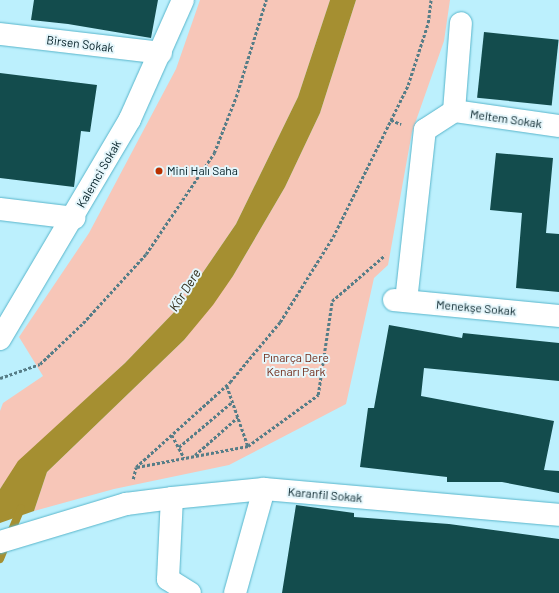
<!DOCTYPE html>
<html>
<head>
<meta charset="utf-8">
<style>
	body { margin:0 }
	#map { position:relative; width:559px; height:593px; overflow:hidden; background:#bcf0fd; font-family:Barlow,sans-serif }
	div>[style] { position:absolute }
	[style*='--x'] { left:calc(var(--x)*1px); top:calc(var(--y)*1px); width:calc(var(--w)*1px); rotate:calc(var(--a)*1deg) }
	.green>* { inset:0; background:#f7c6b8 }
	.water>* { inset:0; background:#a58f31 }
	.stream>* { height:8px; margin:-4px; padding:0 4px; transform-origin:4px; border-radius:4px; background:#a58f31 }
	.building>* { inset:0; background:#134c4d; transform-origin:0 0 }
	.path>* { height:2.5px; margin-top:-1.25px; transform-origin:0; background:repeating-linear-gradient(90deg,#567d87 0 3px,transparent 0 5px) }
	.roads { filter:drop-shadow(0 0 1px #58b5cb) drop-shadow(0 0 1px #58b5cb) }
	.minor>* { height:22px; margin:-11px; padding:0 11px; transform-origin:11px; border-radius:11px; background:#fff }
	.dots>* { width:11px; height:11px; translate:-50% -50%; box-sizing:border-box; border:2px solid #e5f6fb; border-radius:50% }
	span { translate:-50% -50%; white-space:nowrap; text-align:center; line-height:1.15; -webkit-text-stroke:4px #e5f6fb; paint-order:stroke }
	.street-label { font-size:12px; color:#011d24 }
	.poi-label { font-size:12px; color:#011d24 }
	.left { translate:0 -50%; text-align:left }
	.park-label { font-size:12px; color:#702a18 }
	.water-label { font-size:13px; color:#2f2a16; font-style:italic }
</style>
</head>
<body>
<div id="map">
	<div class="green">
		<i style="clip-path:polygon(200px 0,330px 0,298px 97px,236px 224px,180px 306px,125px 363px,19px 461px,0 489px,0 411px,3px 403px,43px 376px,19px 337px,89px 233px,176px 69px)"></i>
		<i style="clip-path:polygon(356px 0,450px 0,444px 41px,412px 132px,388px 265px,374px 278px,346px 404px,229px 465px,114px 489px,34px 511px,47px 472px,184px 340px,233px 276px,285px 187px,320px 113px)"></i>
	</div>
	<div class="water">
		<i style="clip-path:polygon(330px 0,356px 0,320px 113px,285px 187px,233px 276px,213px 305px,184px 340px,47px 472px,34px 511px,0 523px,0 489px,18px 461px,125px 363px,180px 306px,236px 224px,298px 97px)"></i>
	</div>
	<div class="stream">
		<i style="--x:0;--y:559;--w:55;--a:-67.6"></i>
	</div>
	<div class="building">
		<i style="clip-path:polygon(34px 0,158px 0,151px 38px,68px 24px,31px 20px)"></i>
		<i style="left:484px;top:32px;width:75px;height:66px;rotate:6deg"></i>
		<i style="clip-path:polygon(0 73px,97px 85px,90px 132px,81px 131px,74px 187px,0 178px)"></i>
		<i style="clip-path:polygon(496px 153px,553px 158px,546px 233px,559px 234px,559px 292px,516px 288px,522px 213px,490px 210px)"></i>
		<i style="clip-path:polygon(389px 325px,462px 338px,463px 333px,559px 343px,559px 381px,424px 368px,421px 396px,554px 421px,544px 470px,559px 471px,559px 493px,502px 482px,447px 482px,447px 477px,360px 467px,368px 408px,374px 408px)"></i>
		<i style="clip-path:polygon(296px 505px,354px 513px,354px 517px,449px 524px,559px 539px,559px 593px,282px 593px)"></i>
	</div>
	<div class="path">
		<i style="--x:391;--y:120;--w:11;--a:22"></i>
		<i style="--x:0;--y:378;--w:42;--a:-19.3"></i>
		<i style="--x:40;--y:364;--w:59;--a:-43.6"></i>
		<i style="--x:83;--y:323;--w:93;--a:-47.6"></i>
		<i style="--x:146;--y:254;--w:122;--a:-56"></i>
		<i style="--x:214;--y:153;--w:60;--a:-68.6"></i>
		<i style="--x:236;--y:97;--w:102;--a:-72.8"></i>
		<i style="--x:227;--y:386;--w:64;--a:70.7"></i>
		<i style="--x:172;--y:435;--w:26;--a:62"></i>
		<i style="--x:179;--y:447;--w:70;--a:-40.3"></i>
		<i style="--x:195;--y:455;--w:57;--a:-41.5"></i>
		<i style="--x:137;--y:467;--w:113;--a:-10.7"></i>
		<i style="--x:248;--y:446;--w:87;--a:-36.1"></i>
		<i style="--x:318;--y:395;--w:95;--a:-81.5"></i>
		<i style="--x:332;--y:301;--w:70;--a:-41"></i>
		<i style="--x:133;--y:479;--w:12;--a:-76"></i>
		<i style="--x:136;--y:467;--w:127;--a:-42.1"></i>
		<i style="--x:230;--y:382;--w:78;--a:-50.2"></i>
		<i style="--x:280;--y:322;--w:100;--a:-58.1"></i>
		<i style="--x:333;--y:237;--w:169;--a:-63.7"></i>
		<i style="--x:408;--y:85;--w:65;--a:-72.1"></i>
		<i style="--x:428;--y:23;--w:23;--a:-83"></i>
	</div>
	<div class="roads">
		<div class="minor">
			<i style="--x:0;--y:34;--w:162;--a:6.7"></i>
			<i style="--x:454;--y:111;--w:106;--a:8.1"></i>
			<i style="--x:0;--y:209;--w:75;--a:6.9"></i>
			<i style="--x:394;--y:300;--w:166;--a:5.5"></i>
			<i style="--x:406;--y:301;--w:172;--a:-83.7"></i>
			<i style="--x:425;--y:130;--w:35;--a:-33"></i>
			<i style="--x:454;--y:111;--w:88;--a:-85.5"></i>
			<i style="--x:0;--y:339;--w:256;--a:-59.4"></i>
			<i style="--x:130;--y:119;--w:130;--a:-66"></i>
			<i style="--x:0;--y:542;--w:132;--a:-16.8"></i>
			<i style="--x:126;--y:504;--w:46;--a:-7.4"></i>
			<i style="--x:190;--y:593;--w:26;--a:-148"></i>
			<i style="--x:168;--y:579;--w:81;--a:-87.2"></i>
			<i style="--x:172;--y:498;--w:92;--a:-5.6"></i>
			<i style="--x:264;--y:489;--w:296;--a:5"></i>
			<i style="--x:235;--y:593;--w:108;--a:-74.4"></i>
		</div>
	</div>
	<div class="dots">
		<i style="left:159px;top:171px;background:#b93000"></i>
	</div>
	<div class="street-label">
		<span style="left:80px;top:44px;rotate:7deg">Birsen Sokak</span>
		<span style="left:506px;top:119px;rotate:8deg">Meltem Sokak</span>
		<span style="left:99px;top:174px;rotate:-60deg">Kalemci Sokak</span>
		<span style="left:476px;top:308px;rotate:5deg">Menekşe Sokak</span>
		<span style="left:325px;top:495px;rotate:5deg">Karanfil Sokak</span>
	</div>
	<div class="poi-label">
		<span class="left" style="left:167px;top:171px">Mini Halı Saha</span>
	</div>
	<div class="park-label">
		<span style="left:296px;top:365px">Pınarça Dere<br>Kenarı Park</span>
	</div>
	<div class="water-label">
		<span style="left:185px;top:290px;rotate:-58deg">Kör Dere</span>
	</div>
</div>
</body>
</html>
